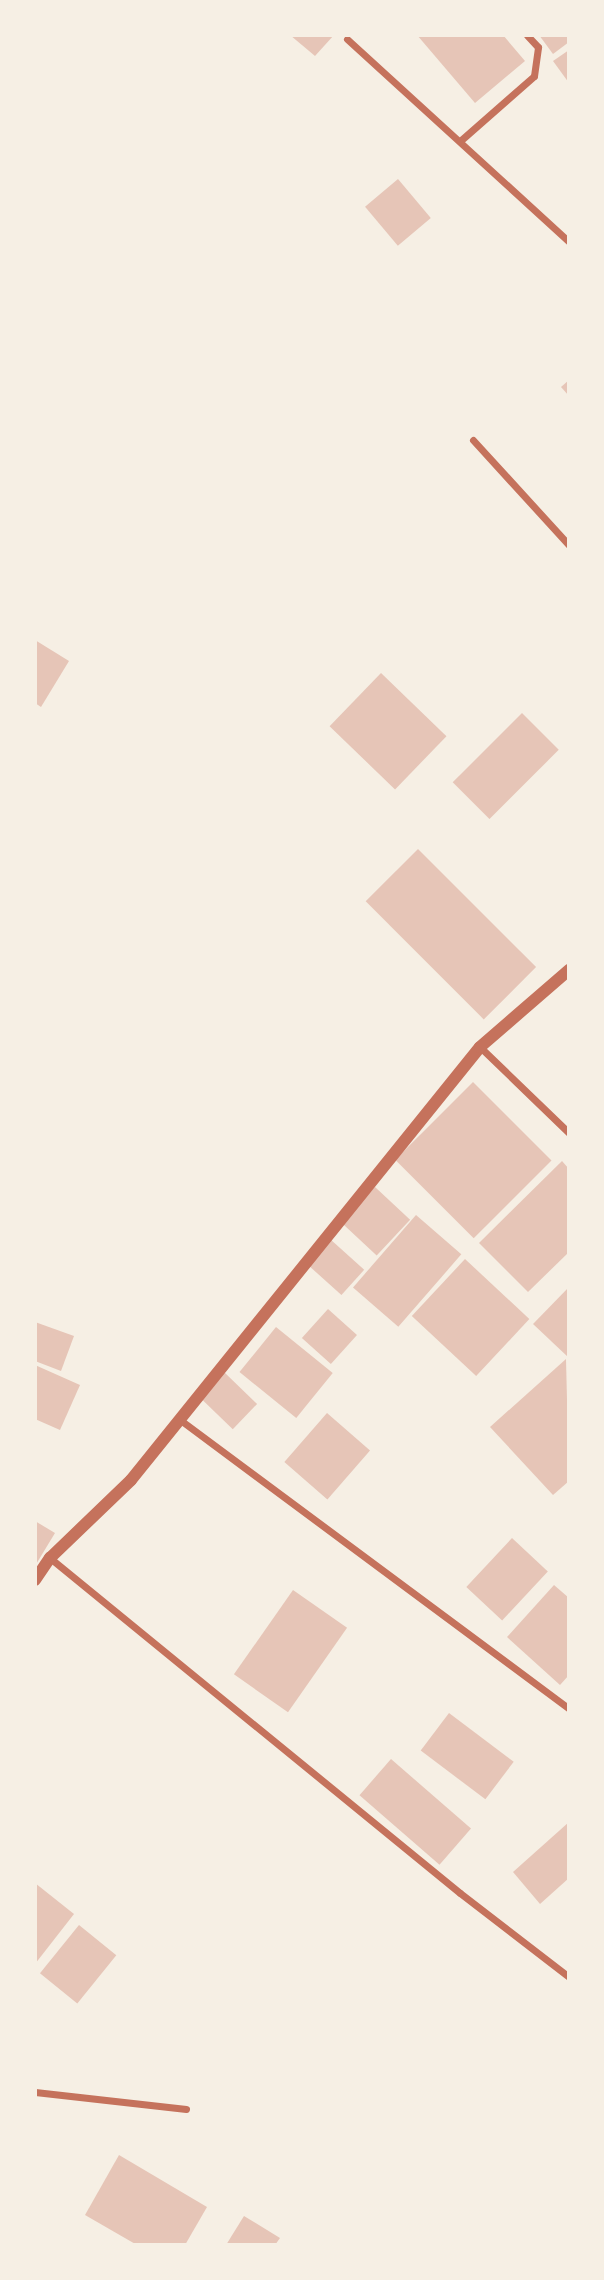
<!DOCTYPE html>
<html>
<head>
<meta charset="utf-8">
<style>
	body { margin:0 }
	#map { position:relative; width:604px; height:2280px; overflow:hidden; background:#f6efe4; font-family:"PT Sans",sans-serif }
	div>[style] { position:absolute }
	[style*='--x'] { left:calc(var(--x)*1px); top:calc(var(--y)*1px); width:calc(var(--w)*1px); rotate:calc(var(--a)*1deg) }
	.building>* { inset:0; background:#e6c5b7; transform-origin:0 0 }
	.minor>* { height:7px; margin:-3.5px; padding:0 3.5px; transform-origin:3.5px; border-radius:3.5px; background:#c5725c }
	.tertiary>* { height:12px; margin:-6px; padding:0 6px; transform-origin:6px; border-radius:6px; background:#c5725c }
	span { translate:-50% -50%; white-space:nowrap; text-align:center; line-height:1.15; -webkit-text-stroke:5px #f6efe4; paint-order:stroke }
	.frame { position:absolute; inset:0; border:37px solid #f6efe4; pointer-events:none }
</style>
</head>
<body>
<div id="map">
	<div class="building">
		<i style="clip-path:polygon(290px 35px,334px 35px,315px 56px)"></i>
		<i style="clip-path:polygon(417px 35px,503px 35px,525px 61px,475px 103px)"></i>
		<i style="clip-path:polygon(539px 35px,569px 35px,569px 42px,553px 54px)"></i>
		<i style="clip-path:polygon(569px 50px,569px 83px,553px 61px)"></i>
		<i style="left:398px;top:179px;width:51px;height:43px;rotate:50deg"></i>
		<i style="clip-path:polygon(569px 380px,569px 396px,561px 387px)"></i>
		<i style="clip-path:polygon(35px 640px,69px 661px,41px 707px,35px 703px)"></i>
		<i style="left:381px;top:673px;width:91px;height:74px;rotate:44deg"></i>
		<i style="left:522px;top:713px;width:52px;height:98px;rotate:45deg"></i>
		<i style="left:418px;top:849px;width:167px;height:74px;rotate:45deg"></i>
		<i style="left:473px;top:1082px;width:111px;height:110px;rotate:45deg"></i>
		<i style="clip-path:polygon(562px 1161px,569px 1169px,569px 1252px,528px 1292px,479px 1243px)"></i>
		<i style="left:375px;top:1187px;width:48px;height:49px;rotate:43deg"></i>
		<i style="left:416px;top:1215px;width:60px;height:96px;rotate:41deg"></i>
		<i style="left:330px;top:1239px;width:46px;height:34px;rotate:42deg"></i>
		<i style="left:465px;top:1259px;width:88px;height:78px;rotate:43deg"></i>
		<i style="clip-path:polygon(569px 1287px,569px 1356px,568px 1357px,533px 1324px)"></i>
		<i style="left:328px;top:1309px;width:39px;height:39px;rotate:42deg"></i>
		<i style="clip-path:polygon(35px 1322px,74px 1336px,61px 1371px,35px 1361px)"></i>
		<i style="left:276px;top:1327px;width:73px;height:58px;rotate:39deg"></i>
		<i style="clip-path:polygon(566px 1359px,569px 1481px,553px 1495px,490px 1427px)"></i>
		<i style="clip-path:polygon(35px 1365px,80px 1385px,60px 1430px,35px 1419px)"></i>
		<i style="left:224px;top:1372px;width:46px;height:35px;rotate:44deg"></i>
		<i style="left:327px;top:1413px;width:57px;height:65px;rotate:41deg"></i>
		<i style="clip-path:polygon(35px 1521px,55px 1533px,35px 1566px)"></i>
		<i style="left:512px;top:1538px;width:49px;height:67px;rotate:43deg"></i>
		<i style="clip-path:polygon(554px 1585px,569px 1598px,569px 1675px,560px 1685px,507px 1637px)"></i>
		<i style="left:293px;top:1590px;width:66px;height:103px;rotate:35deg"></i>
		<i style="left:449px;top:1713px;width:81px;height:47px;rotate:37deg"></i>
		<i style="left:391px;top:1759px;width:106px;height:48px;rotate:41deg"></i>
		<i style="clip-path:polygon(569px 1822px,569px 1878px,540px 1904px,513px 1872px)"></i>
		<i style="clip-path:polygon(35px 1883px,74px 1914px,35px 1964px)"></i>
		<i style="left:79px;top:1925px;width:48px;height:62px;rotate:39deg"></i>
		<i style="clip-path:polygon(119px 2155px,207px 2207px,185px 2245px,137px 2245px,85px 2215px)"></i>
		<i style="clip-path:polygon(244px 2216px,280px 2238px,275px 2245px,226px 2245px)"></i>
	</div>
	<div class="minor">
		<i style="--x:347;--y:39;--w:301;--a:42.4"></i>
		<i style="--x:460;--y:141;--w:98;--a:-41.3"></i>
		<i style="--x:534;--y:76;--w:29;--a:-82"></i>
		<i style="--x:538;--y:47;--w:16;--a:-133"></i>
		<i style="--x:473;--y:440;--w:142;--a:47.6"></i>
		<i style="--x:480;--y:1047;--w:124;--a:44"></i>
		<i style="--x:179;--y:1419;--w:486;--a:36.6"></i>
		<i style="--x:50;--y:1558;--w:529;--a:39.25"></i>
		<i style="--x:460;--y:1893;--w:138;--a:37.6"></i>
		<i style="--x:35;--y:2092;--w:152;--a:6.4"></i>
	</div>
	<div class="tertiary">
		<i style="--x:35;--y:1580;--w:27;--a:-56"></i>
		<i style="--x:50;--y:1558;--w:112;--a:-43.9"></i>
		<i style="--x:131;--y:1480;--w:556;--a:-51.13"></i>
		<i style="--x:480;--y:1047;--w:118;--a:-40.9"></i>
	</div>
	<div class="frame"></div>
</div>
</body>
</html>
